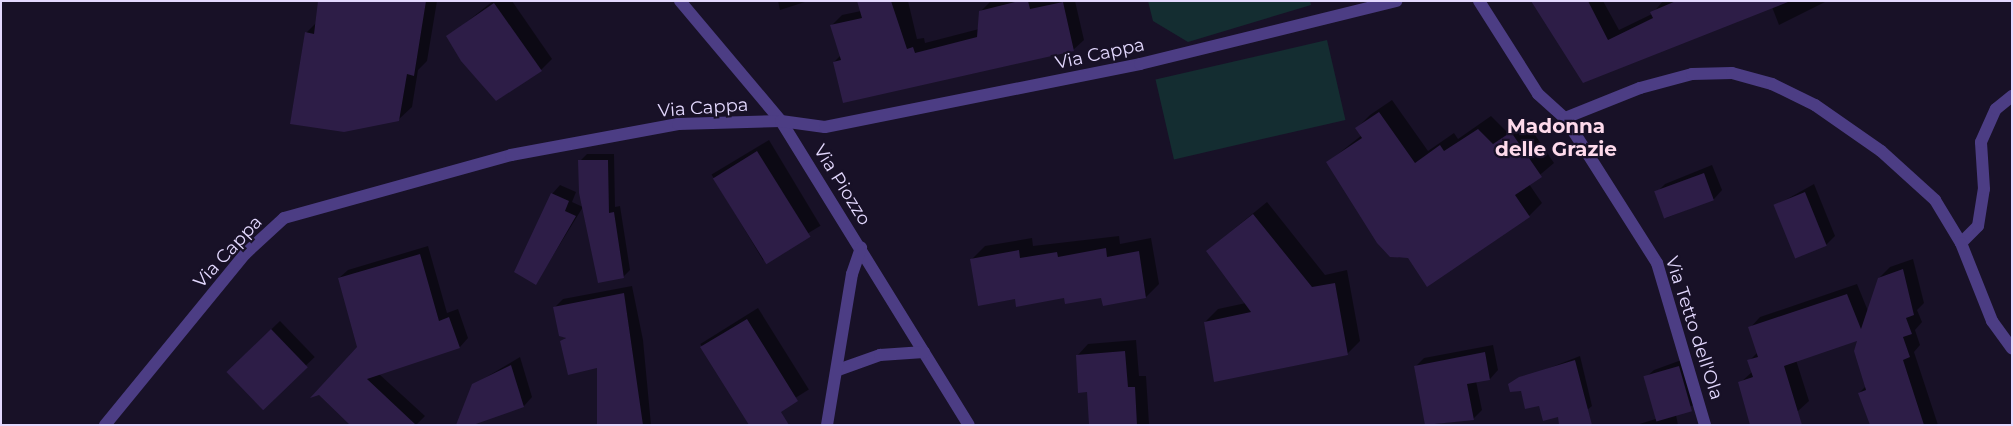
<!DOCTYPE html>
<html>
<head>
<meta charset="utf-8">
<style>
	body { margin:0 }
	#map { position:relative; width:2013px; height:426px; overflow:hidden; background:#181127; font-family:Montserrat,sans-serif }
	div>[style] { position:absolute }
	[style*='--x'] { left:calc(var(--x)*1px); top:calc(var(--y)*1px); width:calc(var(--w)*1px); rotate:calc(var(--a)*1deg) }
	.green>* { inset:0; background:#142d31; transform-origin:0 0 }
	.shadow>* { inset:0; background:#0007; transform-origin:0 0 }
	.building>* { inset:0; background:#2d1d47; transform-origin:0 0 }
	.minor>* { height:12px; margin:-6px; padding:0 6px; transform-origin:6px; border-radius:6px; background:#4c3d84 }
	.tertiary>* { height:12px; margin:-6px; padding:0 6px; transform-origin:6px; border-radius:6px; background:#4c3d84 }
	span { translate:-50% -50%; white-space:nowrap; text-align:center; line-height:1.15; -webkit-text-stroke:4.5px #181127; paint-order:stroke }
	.street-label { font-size:18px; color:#e3d8fe }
	.quarter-label { font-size:20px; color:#fedaeb; font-weight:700 }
	.frame { position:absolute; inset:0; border:2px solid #e3d8fe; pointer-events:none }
</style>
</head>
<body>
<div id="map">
	<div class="green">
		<i style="clip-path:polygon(1148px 1px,1310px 1px,1311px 5px,1188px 42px,1153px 21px)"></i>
		<i style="left:1327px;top:40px;width:82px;height:176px;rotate:77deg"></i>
	</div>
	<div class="shadow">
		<i style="clip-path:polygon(319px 1px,437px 1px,427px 61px,418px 70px,412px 107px,398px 120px,306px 33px,317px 22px)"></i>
		<i style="clip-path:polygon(493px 1px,512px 1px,552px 59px,541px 70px,448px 37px)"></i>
		<i style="clip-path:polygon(778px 1px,808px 1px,780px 10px)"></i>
		<i style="clip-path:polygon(858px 1px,908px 1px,917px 39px,924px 38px,925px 43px,979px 29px,980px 12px,991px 1px,1075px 1px,1084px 40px,1073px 50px,834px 62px,841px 55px,831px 26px,842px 15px,861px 11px)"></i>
		<i style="clip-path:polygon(1533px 1px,1603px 1px,1619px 30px,1652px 14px,1663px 1px,1827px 1px,1779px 25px,1772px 7px,1584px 82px)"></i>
		<i style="clip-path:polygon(1392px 100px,1428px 151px,1454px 133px,1458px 139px,1491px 116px,1507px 132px,1525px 120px,1554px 163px,1529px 184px,1542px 203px,1529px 216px,1427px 285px,1409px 257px,1399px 258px,1378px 242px,1328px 162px,1362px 135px,1357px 128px,1370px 115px)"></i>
		<i style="left:769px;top:140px;width:100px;height:67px;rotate:59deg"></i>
		<i style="clip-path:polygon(587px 154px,614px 154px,615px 207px,620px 206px,630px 270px,623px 277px,580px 161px)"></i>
		<i style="clip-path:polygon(1712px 165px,1722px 190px,1714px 199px,1666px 218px,1656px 193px,1665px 184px)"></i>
		<i style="clip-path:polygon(1814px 184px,1835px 236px,1826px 245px,1775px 206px)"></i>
		<i style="clip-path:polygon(560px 185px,576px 192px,572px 202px,583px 207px,536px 283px,552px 194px)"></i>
		<i style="clip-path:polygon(1267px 202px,1325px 275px,1347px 270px,1360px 341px,1347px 354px,1205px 322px,1218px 309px,1246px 303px,1207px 251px)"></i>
		<i style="clip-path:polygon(1119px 236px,1120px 244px,1151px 238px,1159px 284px,1146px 297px,1104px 305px,1103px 297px,1016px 298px,972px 259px,985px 246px,1032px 238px,1033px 246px)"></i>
		<i style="clip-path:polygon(428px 246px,447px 313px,458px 309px,468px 338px,460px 347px,379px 374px,425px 416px,416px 425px,352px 425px,358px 347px,339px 278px,348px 270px)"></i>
		<i style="clip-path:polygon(1913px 259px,1924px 303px,1917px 310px,1922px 322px,1915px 330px,1920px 345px,1914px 352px,1938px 425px,1872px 425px,1859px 393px,1866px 386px,1859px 339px,1796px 360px,1809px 401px,1798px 411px,1760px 425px,1740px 383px,1753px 371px,1749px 361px,1758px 352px,1750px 328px,1760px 317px,1857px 284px,1868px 311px,1879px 278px,1890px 267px)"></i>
		<i style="clip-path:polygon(632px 286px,643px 340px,651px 425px,601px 425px,598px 367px,562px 342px,566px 337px,554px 308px,563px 299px)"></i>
		<i style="left:758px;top:308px;width:96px;height:68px;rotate:58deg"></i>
		<i style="left:280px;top:321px;width:50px;height:73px;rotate:46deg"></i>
		<i style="clip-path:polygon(1136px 340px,1139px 376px,1146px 376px,1149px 424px,1156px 425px,1090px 425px,1088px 391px,1077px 356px,1088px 344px)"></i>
		<i style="clip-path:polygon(1493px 345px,1498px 370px,1490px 379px,1476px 381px,1482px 410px,1473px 419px,1426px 425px,1415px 367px,1424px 358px)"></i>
		<i style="clip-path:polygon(1580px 356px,1592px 406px,1587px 410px,1509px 384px)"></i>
		<i style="clip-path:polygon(520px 357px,532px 397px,524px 406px,473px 385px)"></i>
		<i style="clip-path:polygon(1687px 358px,1700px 401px,1676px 415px,1678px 425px,1636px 425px,1659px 418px,1645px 378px,1654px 370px)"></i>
	</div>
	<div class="building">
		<i style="clip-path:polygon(318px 1px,426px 1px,414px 76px,407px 74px,399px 121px,344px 132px,290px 124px,305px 32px,314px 34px)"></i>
		<i style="clip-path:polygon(857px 1px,891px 1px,907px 49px,913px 47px,915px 53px,977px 37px,979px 11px,1019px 1px,1028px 1px,1030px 9px,1063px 2px,1074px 51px,843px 103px,833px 62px,841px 60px,830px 25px,862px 18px)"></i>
		<i style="clip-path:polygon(1531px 1px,1588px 1px,1608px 40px,1653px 18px,1650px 12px,1676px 1px,1788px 2px,1583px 83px)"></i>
		<i style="clip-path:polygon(494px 3px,542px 71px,496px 101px,461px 61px,446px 36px)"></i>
		<i style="clip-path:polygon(1379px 112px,1415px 163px,1440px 145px,1444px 151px,1478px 129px,1493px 144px,1511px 132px,1542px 177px,1515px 195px,1530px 217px,1427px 287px,1408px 258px,1390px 257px,1377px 243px,1326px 162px,1362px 138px,1355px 128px)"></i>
		<i style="left:757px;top:151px;width:101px;height:52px;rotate:58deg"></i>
		<i style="clip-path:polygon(578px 160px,608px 160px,609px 213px,614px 212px,624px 278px,598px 283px,579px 193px)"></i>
		<i style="left:1704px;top:173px;width:29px;height:53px;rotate:70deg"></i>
		<i style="left:1805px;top:192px;width:58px;height:34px;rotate:68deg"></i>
		<i style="clip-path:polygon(551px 193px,569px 201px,565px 211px,576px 216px,536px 285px,514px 272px)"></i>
		<i style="clip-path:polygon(1253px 214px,1312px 287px,1335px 283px,1348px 355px,1214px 382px,1204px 322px,1251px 312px,1206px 251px)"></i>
		<i style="clip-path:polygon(1106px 248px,1107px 257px,1139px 251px,1146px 298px,1103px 306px,1101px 298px,1065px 304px,1064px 298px,1016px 307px,1015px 299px,978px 306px,970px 259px,1019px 250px,1020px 258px,1057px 252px,1058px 257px)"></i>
		<i style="clip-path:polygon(420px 254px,439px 321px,449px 317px,460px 348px,367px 379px,416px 425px,350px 425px,319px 395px,310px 398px,357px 347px,338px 278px)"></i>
		<i style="clip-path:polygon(1903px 269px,1914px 315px,1906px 318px,1912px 334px,1903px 337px,1910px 357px,1903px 360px,1924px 425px,1870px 425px,1858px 393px,1866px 390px,1854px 351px,1857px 341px,1784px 366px,1802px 425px,1750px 425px,1738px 382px,1753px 377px,1747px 360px,1758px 357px,1748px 327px,1847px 294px,1861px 329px,1878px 278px)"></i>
		<i style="clip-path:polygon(624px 293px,643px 425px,597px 425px,597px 368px,568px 375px,560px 341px,566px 338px,559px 336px,553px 307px)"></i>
		<i style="clip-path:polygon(747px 319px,798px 401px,781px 412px,789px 425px,749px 425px,700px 347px)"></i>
		<i style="left:271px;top:329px;width:53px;height:62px;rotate:46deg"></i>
		<i style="clip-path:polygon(1125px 351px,1128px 387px,1135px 387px,1137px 425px,1089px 425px,1087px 392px,1078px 393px,1076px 355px)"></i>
		<i style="clip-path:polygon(1485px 352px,1490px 380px,1467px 384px,1474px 420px,1425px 425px,1414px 366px)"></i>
		<i style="clip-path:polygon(1575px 360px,1592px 425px,1559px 425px,1558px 417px,1543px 421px,1539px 406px,1525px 409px,1521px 391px,1510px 392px,1508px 384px,1519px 377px)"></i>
		<i style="clip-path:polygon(511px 365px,524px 407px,473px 425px,456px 425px,472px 384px)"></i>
		<i style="left:1679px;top:366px;width:47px;height:37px;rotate:74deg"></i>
	</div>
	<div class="minor">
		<i style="--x:680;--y:1;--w:157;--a:49.9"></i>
		<i style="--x:781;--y:121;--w:357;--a:58.3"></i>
		<i style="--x:1565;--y:118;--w:172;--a:57.6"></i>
		<i style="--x:1657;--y:263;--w:169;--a:73.5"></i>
		<i style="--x:1961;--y:243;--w:24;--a:-45"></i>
		<i style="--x:1978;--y:226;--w:37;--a:-81"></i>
		<i style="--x:1984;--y:189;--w:47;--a:-93.7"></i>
		<i style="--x:1981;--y:142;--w:36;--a:-66"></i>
		<i style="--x:1996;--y:109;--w:21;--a:-39"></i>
		<i style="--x:838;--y:370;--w:45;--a:-19.7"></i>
		<i style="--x:880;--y:355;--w:44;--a:-3.9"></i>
		<i style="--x:827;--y:425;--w:153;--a:-80.6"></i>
		<i style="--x:852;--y:274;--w:28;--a:-71"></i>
	</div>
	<div class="tertiary">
		<i style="--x:1479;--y:1;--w:110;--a:57.6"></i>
		<i style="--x:1538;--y:94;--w:36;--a:42"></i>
		<i style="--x:1565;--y:118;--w:81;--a:-21.8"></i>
		<i style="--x:1640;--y:88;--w:54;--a:-15.1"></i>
		<i style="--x:1692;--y:74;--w:40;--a:-1.4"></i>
		<i style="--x:1732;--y:73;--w:41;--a:15.4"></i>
		<i style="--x:1772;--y:84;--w:48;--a:26"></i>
		<i style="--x:1815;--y:105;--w:80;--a:34.9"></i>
		<i style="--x:1881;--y:151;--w:73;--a:42.2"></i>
		<i style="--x:1935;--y:200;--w:50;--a:58.8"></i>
		<i style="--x:1961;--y:243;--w:84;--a:68.3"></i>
		<i style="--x:1992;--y:321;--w:34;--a:54"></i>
		<i style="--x:105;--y:425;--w:221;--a:-50.7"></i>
		<i style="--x:245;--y:254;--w:53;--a:-42.7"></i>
		<i style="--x:284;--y:218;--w:236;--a:-15.5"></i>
		<i style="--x:511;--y:155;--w:170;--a:-10.5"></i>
		<i style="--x:678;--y:124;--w:103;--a:-1.7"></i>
		<i style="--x:781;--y:121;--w:44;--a:7.8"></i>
		<i style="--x:825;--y:127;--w:321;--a:-11.3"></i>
		<i style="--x:1140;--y:64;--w:264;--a:-13.8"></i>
	</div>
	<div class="street-label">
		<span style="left:1100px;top:54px;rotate:-12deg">Via Cappa</span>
		<span style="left:703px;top:108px;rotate:-4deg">Via Cappa</span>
		<span style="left:842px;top:185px;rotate:58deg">Via Piozzo</span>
		<span style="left:228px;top:252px;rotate:-47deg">Via Cappa</span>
		<span style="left:1694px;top:328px;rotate:72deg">Via Tetto dell'Ola</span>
	</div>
	<div class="quarter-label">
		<span style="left:1556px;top:138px">Madonna<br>delle Grazie</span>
	</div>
	<div class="frame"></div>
</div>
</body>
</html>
